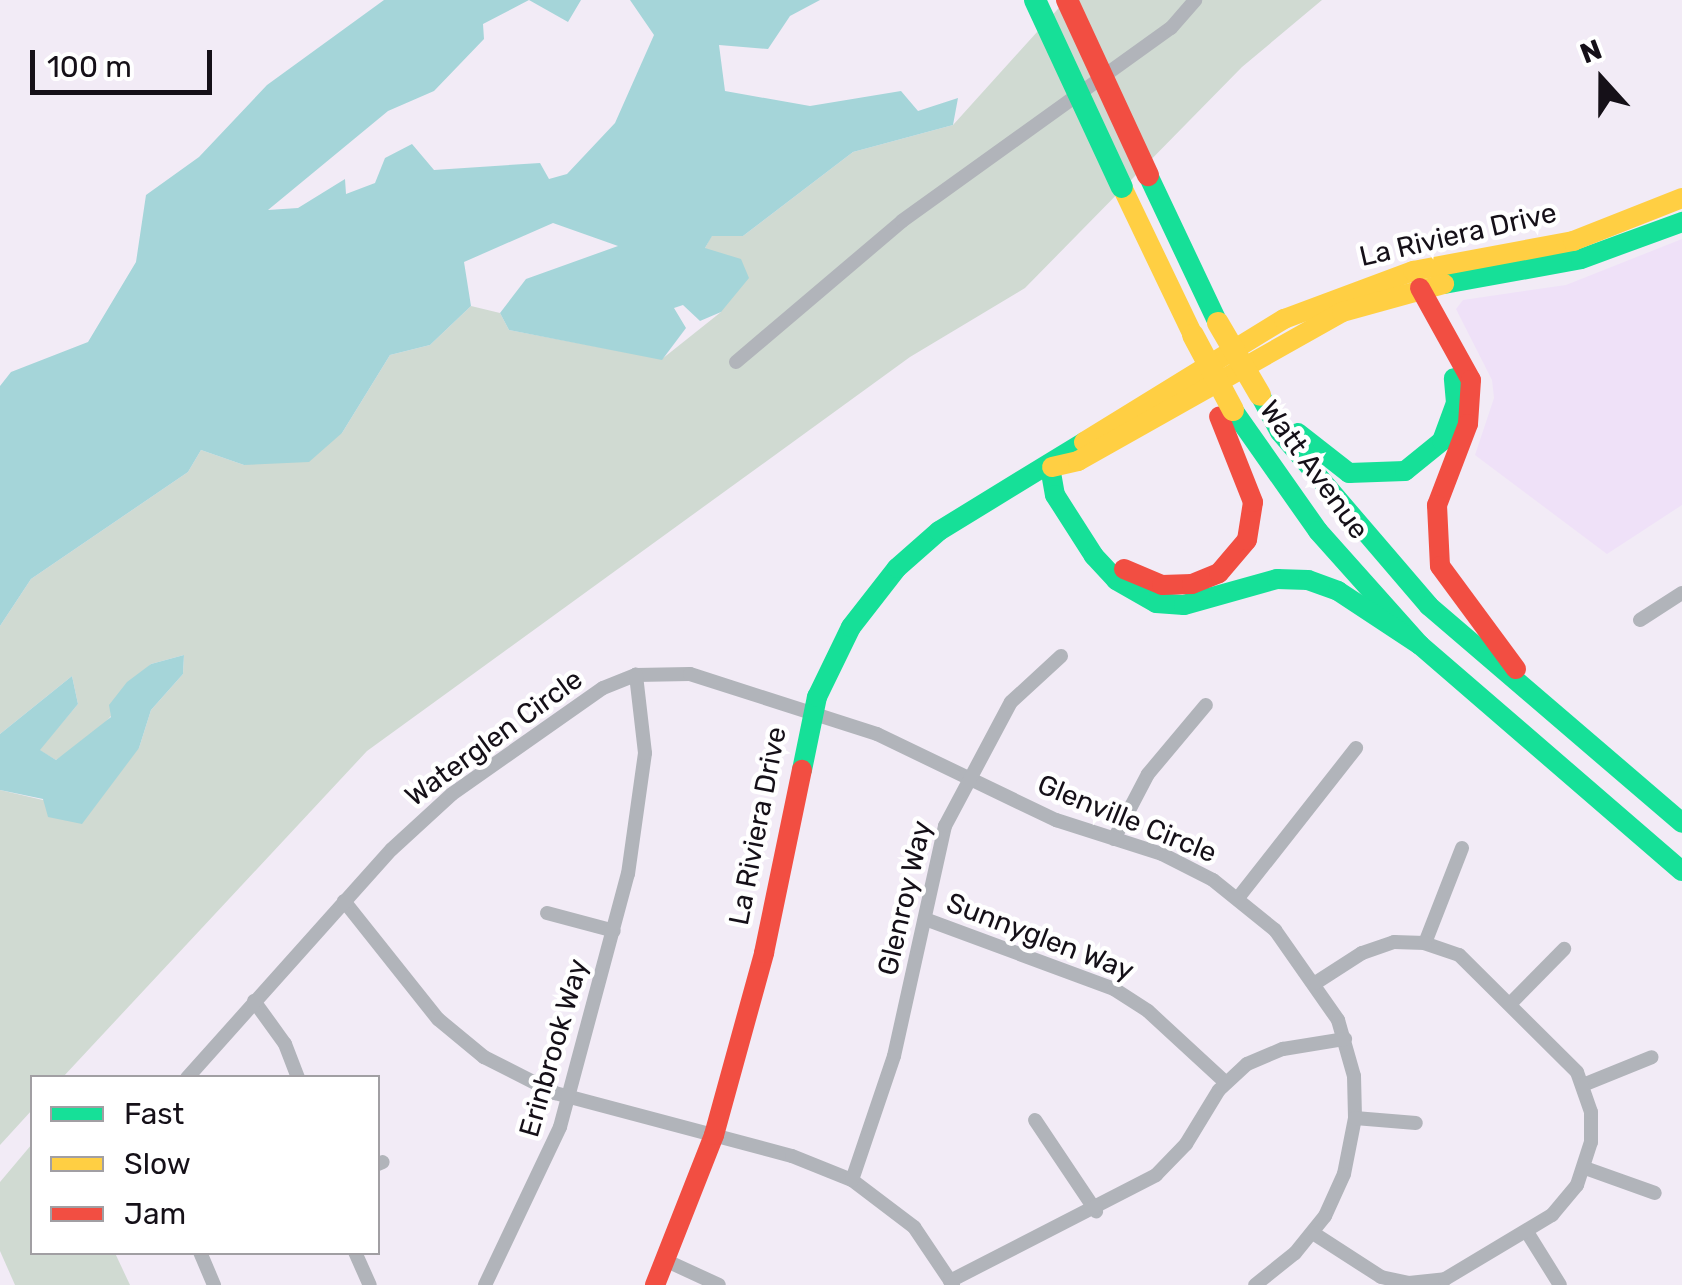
<!DOCTYPE html>
<html>
<head>
<meta charset="utf-8">
<style>
	body { margin:0 }
	#map { position:relative; width:1682px; height:1285px; overflow:hidden; background:#f2ebf6; font-family:Rubik,sans-serif }
	div>[style] { position:absolute }
	[style*='--x'] { left:calc(var(--x)*1px); top:calc(var(--y)*1px); width:calc(var(--w)*1px); rotate:calc(var(--a)*1deg) }
	.built>* { inset:0; background:#efe1f8 }
	.green>* { inset:0; background:#d0dad2 }
	.water>* { inset:0; background:#a5d5d9 }
	.street>* { height:14px; margin:-7px; padding:0 7px; transform-origin:7px; border-radius:7px; background:#b1b4ba }
	.fast>* { height:20px; margin:-10px; padding:0 10px; transform-origin:10px; border-radius:10px; background:#16e098 }
	.slow>* { height:20px; margin:-10px; padding:0 10px; transform-origin:10px; border-radius:10px; background:#ffcf43 }
	.jam>* { height:20px; margin:-10px; padding:0 10px; transform-origin:10px; border-radius:10px; background:#f24e42 }
	.fast-bridge>* { height:22px; margin:-11px; padding:0 11px; transform-origin:11px; border-radius:11px; background:#16e098 }
	.slow-bridge>* { height:22px; margin:-11px; padding:0 11px; transform-origin:11px; border-radius:11px; background:#ffcf43 }
	.jam-bridge>* { height:22px; margin:-11px; padding:0 11px; transform-origin:11px; border-radius:11px; background:#f24e42 }
	span { translate:-50% -50%; white-space:nowrap; text-align:center; line-height:1.15; -webkit-text-stroke:9px #fff; paint-order:stroke }
	.street-label { font-size:28px; color:#151018 }
	.legend { position:absolute; left:30px; top:1075px; width:350px; height:180px; box-sizing:border-box; background:#fff; border:2px solid #a19fa3; margin:0; padding:12px 18px; list-style:none; font-size:30px; color:#151018 }
	.legend li { display:flex; align-items:center; gap:20px; height:50px }
	.legend b { width:50px; border:2px solid #a19fa3 }
	.north { position:absolute; left:1552px; top:30px; width:100px; height:100px; -webkit-text-stroke:8px #fff; paint-order:stroke; rotate:339deg; font-size:28px; font-weight:700; line-height:40px; text-align:center; color:#151018 }
	.north::after { content:''; display:block; margin:auto; width:35px; height:45px; background:#151018; clip-path:polygon(50% 0,100% 100%,50% 72%,0 100%) }
	.scale { position:absolute; left:30px; top:50px; width:182px; height:45px; box-sizing:border-box; border:5px solid #151018; border-top:0; padding-left:12px; font-size:30px; line-height:35px; white-space:nowrap; color:#151018; -webkit-text-stroke:8px #fff; paint-order:stroke }
</style>
</head>
<body>
<div id="map">
	<div class="built">
		<i style="clip-path:polygon(1682px 239px,1682px 505px,1607px 554px,1475px 455px,1494px 398px,1492px 380px,1456px 309px,1463px 300px,1566px 285px)"></i>
	</div>
	<div class="green">
		<i style="clip-path:polygon(1066px 0,1322px 0,1242px 67px,1025px 288px,910px 357px,367px 751px,63px 1077px,32px 1078px,32px 1110px,0 1145px,0 790px,43px 800px,139px 748px,151px 710px,183px 674px,184px 655px,151px 664px,110px 705px,111px 716px,93px 736px,56px 760px,39px 750px,78px 704px,72px 676px,0 734px,0 626px,31px 579px,188px 472px,201px 450px,244px 465px,342px 433px,390px 355px,430px 345px,471px 306px,500px 313px,509px 330px,662px 359px,721px 312px,705px 248px,712px 235px,743px 236px,853px 152px,953px 125px)"></i>
		<i style="clip-path:polygon(32px 1144px,32px 1252px,115px 1253px,130px 1285px,15px 1285px,0 1251px,0 1182px)"></i>
	</div>
	<div class="water">
		<i style="clip-path:polygon(384px 0,581px 0,568px 22px,529px 0,483px 24px,484px 39px,434px 91px,388px 111px,268px 210px,298px 208px,345px 179px,346px 194px,375px 183px,385px 158px,412px 144px,434px 170px,540px 163px,549px 179px,567px 174px,615px 123px,654px 35px,630px 0,820px 0,790px 16px,768px 49px,719px 45px,725px 91px,810px 106px,901px 91px,918px 111px,958px 98px,953px 125px,853px 152px,743px 236px,712px 236px,705px 248px,741px 259px,749px 278px,721px 312px,700px 321px,683px 305px,674px 308px,686px 328px,662px 360px,509px 330px,500px 313px,526px 279px,618px 246px,553px 223px,464px 262px,471px 306px,430px 345px,390px 355px,342px 433px,309px 462px,244px 465px,201px 450px,188px 472px,31px 579px,0 626px,0 386px,11px 372px,88px 342px,136px 262px,146px 195px,199px 157px,267px 85px)"></i>
		<i style="clip-path:polygon(184px 655px,183px 674px,151px 710px,139px 748px,82px 824px,48px 817px,43px 799px,0 790px,0 734px,72px 676px,78px 704px,40px 750px,56px 760px,111px 717px,109px 705px,127px 682px,151px 664px)"></i>
	</div>
	<div class="street">
		<i style="--x:736;--y:362;--w:218;--a:-40.3"></i>
		<i style="--x:902;--y:221;--w:331;--a:-35.7"></i>
		<i style="--x:1171;--y:28;--w:37;--a:-49"></i>
		<i style="--x:1640;--y:620;--w:50;--a:-32.7"></i>
		<i style="--x:1114;--y:839;--w:73;--a:-62.4"></i>
		<i style="--x:1148;--y:774;--w:90;--a:-50"></i>
		<i style="--x:1238;--y:898;--w:191;--a:-51.8"></i>
		<i style="--x:344;--y:901;--w:151;--a:51.5"></i>
		<i style="--x:438;--y:1019;--w:60;--a:39.6"></i>
		<i style="--x:484;--y:1057;--w:80;--a:26.9"></i>
		<i style="--x:555;--y:1093;--w:245;--a:14.9"></i>
		<i style="--x:792;--y:1156;--w:65;--a:21.8"></i>
		<i style="--x:852;--y:1180;--w:78;--a:37.2"></i>
		<i style="--x:914;--y:1227;--w:70;--a:56.1"></i>
		<i style="--x:547;--y:913;--w:69;--a:15"></i>
		<i style="--x:925;--y:919;--w:202;--a:20.3"></i>
		<i style="--x:1114;--y:989;--w:40;--a:32.9"></i>
		<i style="--x:1148;--y:1011;--w:105;--a:42.7"></i>
		<i style="--x:1425;--y:943;--w:102;--a:-68.7"></i>
		<i style="--x:254;--y:1001;--w:53;--a:54.2"></i>
		<i style="--x:285;--y:1044;--w:36;--a:69"></i>
		<i style="--x:1511;--y:1003;--w:76;--a:-45.5"></i>
		<i style="--x:187;--y:1078;--w:307;--a:-48.2"></i>
		<i style="--x:392;--y:849;--w:81;--a:-42.5"></i>
		<i style="--x:452;--y:794;--w:184;--a:-35.1"></i>
		<i style="--x:603;--y:688;--w:35;--a:-22"></i>
		<i style="--x:636;--y:675;--w:54;--a:-1.1"></i>
		<i style="--x:690;--y:674;--w:196;--a:17.8"></i>
		<i style="--x:877;--y:734;--w:199;--a:25.7"></i>
		<i style="--x:1056;--y:820;--w:111;--a:17.8"></i>
		<i style="--x:1162;--y:854;--w:57;--a:27"></i>
		<i style="--x:1213;--y:880;--w:80;--a:38.9"></i>
		<i style="--x:1275;--y:930;--w:110;--a:55"></i>
		<i style="--x:1338;--y:1020;--w:58;--a:74.1"></i>
		<i style="--x:1354;--y:1076;--w:42;--a:88.6"></i>
		<i style="--x:1355;--y:1118;--w:57;--a:101.1"></i>
		<i style="--x:1344;--y:1174;--w:46;--a:114.3"></i>
		<i style="--x:1325;--y:1216;--w:48;--a:129"></i>
		<i style="--x:1295;--y:1253;--w:51;--a:141.3"></i>
		<i style="--x:1583;--y:1085;--w:74;--a:-22.1"></i>
		<i style="--x:1355;--y:1118;--w:61;--a:4.7"></i>
		<i style="--x:1035;--y:1120;--w:110;--a:56.2"></i>
		<i style="--x:378;--y:1164;--w:5;--a:-22"></i>
		<i style="--x:1585;--y:1168;--w:74;--a:19.7"></i>
		<i style="--x:852;--y:1180;--w:131;--a:-71.3"></i>
		<i style="--x:894;--y:1056;--w:236;--a:-77.5"></i>
		<i style="--x:945;--y:826;--w:140;--a:-62"></i>
		<i style="--x:1011;--y:702;--w:68;--a:-42.6"></i>
		<i style="--x:1527;--y:1232;--w:62;--a:58.1"></i>
		<i style="--x:1313;--y:1233;--w:81;--a:32.9"></i>
		<i style="--x:1381;--y:1277;--w:29;--a:12"></i>
		<i style="--x:1409;--y:1283;--w:36;--a:-6"></i>
		<i style="--x:1445;--y:1279;--w:125;--a:-30.9"></i>
		<i style="--x:1552;--y:1215;--w:39;--a:-50"></i>
		<i style="--x:1577;--y:1185;--w:45;--a:-72"></i>
		<i style="--x:1591;--y:1142;--w:30;--a:-90"></i>
		<i style="--x:1591;--y:1112;--w:42;--a:-109.3"></i>
		<i style="--x:1577;--y:1072;--w:166;--a:-135.2"></i>
		<i style="--x:1459;--y:955;--w:36;--a:-161"></i>
		<i style="--x:1425;--y:943;--w:31;--a:-178"></i>
		<i style="--x:1394;--y:942;--w:34;--a:161"></i>
		<i style="--x:1362;--y:953;--w:54;--a:147.2"></i>
		<i style="--x:200;--y:1252;--w:36;--a:67"></i>
		<i style="--x:355;--y:1252;--w:36;--a:66"></i>
		<i style="--x:667;--y:1261;--w:57;--a:24.8"></i>
		<i style="--x:950;--y:1281;--w:232;--a:-27.2"></i>
		<i style="--x:1156;--y:1175;--w:43;--a:-45.9"></i>
		<i style="--x:1186;--y:1144;--w:63;--a:-58.6"></i>
		<i style="--x:1219;--y:1090;--w:38;--a:-43"></i>
		<i style="--x:1247;--y:1064;--w:39;--a:-23"></i>
		<i style="--x:1283;--y:1049;--w:63;--a:-9.2"></i>
		<i style="--x:485;--y:1285;--w:175;--a:-64.6"></i>
		<i style="--x:560;--y:1127;--w:262;--a:-75"></i>
		<i style="--x:628;--y:874;--w:122;--a:-82"></i>
		<i style="--x:645;--y:753;--w:79;--a:-96.6"></i>
	</div>
	<div class="fast">
		<i style="--x:1148;--y:175;--w:164;--a:64.7"></i>
		<i style="--x:1444;--y:284;--w:139;--a:-10.3"></i>
		<i style="--x:1581;--y:259;--w:108;--a:-20.1"></i>
		<i style="--x:1260;--y:395;--w:42;--a:61.6"></i>
		<i style="--x:1280;--y:432;--w:229;--a:49.4"></i>
		<i style="--x:1429;--y:606;--w:333;--a:40.6"></i>
		<i style="--x:1233;--y:410;--w:148;--a:54.9"></i>
		<i style="--x:1318;--y:531;--w:153;--a:48.2"></i>
		<i style="--x:1420;--y:645;--w:346;--a:40.8"></i>
		<i style="--x:1298;--y:433;--w:65;--a:38.1"></i>
		<i style="--x:1349;--y:473;--w:56;--a:-2"></i>
		<i style="--x:1405;--y:471;--w:48;--a:-39"></i>
		<i style="--x:1442;--y:441;--w:40;--a:-69.8"></i>
		<i style="--x:1456;--y:403;--w:25;--a:-95"></i>
		<i style="--x:1050;--y:467;--w:28;--a:80"></i>
		<i style="--x:1055;--y:495;--w:72;--a:57.4"></i>
		<i style="--x:1094;--y:556;--w:33;--a:47"></i>
		<i style="--x:1116;--y:580;--w:46;--a:29.9"></i>
		<i style="--x:1156;--y:603;--w:28;--a:4"></i>
		<i style="--x:1184;--y:605;--w:97;--a:-15.6"></i>
		<i style="--x:1277;--y:579;--w:31;--a:2"></i>
		<i style="--x:1308;--y:580;--w:32;--a:20"></i>
		<i style="--x:1338;--y:591;--w:98;--a:33.4"></i>
		<i style="--x:802;--y:770;--w:75;--a:-78.4"></i>
		<i style="--x:817;--y:697;--w:78;--a:-64.1"></i>
		<i style="--x:851;--y:627;--w:75;--a:-52.1"></i>
		<i style="--x:897;--y:568;--w:56;--a:-41.4"></i>
		<i style="--x:939;--y:531;--w:170;--a:-31.5"></i>
	</div>
	<div class="slow">
		<i style="--x:1122;--y:187;--w:164;--a:64.4"></i>
		<i style="--x:1084;--y:442;--w:235;--a:-31.6"></i>
		<i style="--x:1284;--y:319;--w:138;--a:-20.4"></i>
		<i style="--x:1413;--y:271;--w:163;--a:-10.6"></i>
		<i style="--x:1573;--y:241;--w:117;--a:-21.5"></i>
		<i style="--x:1052;--y:467;--w:27;--a:-13"></i>
		<i style="--x:1078;--y:461;--w:303;--a:-29.4"></i>
		<i style="--x:1342;--y:312;--w:106;--a:-15.4"></i>
	</div>
	<div class="jam">
		<i style="--x:1420;--y:288;--w:105;--a:61"></i>
		<i style="--x:1471;--y:380;--w:44;--a:93.9"></i>
		<i style="--x:1468;--y:424;--w:87;--a:110.9"></i>
		<i style="--x:1437;--y:505;--w:61;--a:87.2"></i>
		<i style="--x:1440;--y:566;--w:128;--a:53.6"></i>
		<i style="--x:1124;--y:569;--w:41;--a:22.8"></i>
		<i style="--x:1162;--y:585;--w:30;--a:-2"></i>
		<i style="--x:1192;--y:584;--w:29;--a:-22"></i>
		<i style="--x:1219;--y:573;--w:43;--a:-49.7"></i>
		<i style="--x:1247;--y:540;--w:38;--a:-81"></i>
		<i style="--x:1253;--y:502;--w:92;--a:-111.6"></i>
		<i style="--x:655;--y:1285;--w:161;--a:-68.5"></i>
		<i style="--x:714;--y:1135;--w:189;--a:-74.6"></i>
		<i style="--x:764;--y:953;--w:187;--a:-78.3"></i>
	</div>
	<div class="fast-bridge">
		<i style="--x:1035;--y:0;--w:206;--a:65.1"></i>
	</div>
	<div class="slow-bridge">
		<i style="--x:1218;--y:323;--w:83;--a:59.7"></i>
		<i style="--x:1193;--y:335;--w:85;--a:61.9"></i>
	</div>
	<div class="jam-bridge">
		<i style="--x:1067;--y:0;--w:193;--a:65.2"></i>
	</div>
	<div class="street-label">
		<span style="left:1458px;top:235px;rotate:-13deg">La Riviera Drive</span>
		<span style="left:1314px;top:470px;rotate:54deg">Watt Avenue</span>
		<span style="left:494px;top:738px;rotate:-36deg">Waterglen Circle</span>
		<span style="left:1127px;top:819px;rotate:22deg">Glenville Circle</span>
		<span style="left:758px;top:826px;rotate:-79deg">La Riviera Drive</span>
		<span style="left:905px;top:898px;rotate:-77deg">Glenroy Way</span>
		<span style="left:1040px;top:937px;rotate:21deg">Sunnyglen Way</span>
		<span style="left:554px;top:1048px;rotate:-74deg">Erinbrook Way</span>
	</div>
	<ul class="legend">
	<li><b style="height:12px;background:#16e098"></b>Fast</li>
	<li><b style="height:12px;background:#ffcf43"></b>Slow</li>
	<li><b style="height:12px;background:#f24e42"></b>Jam</li>
	</ul>
	<div class="north">N</div>
	<div class="scale">100 m</div>
</div>
</body>
</html>
